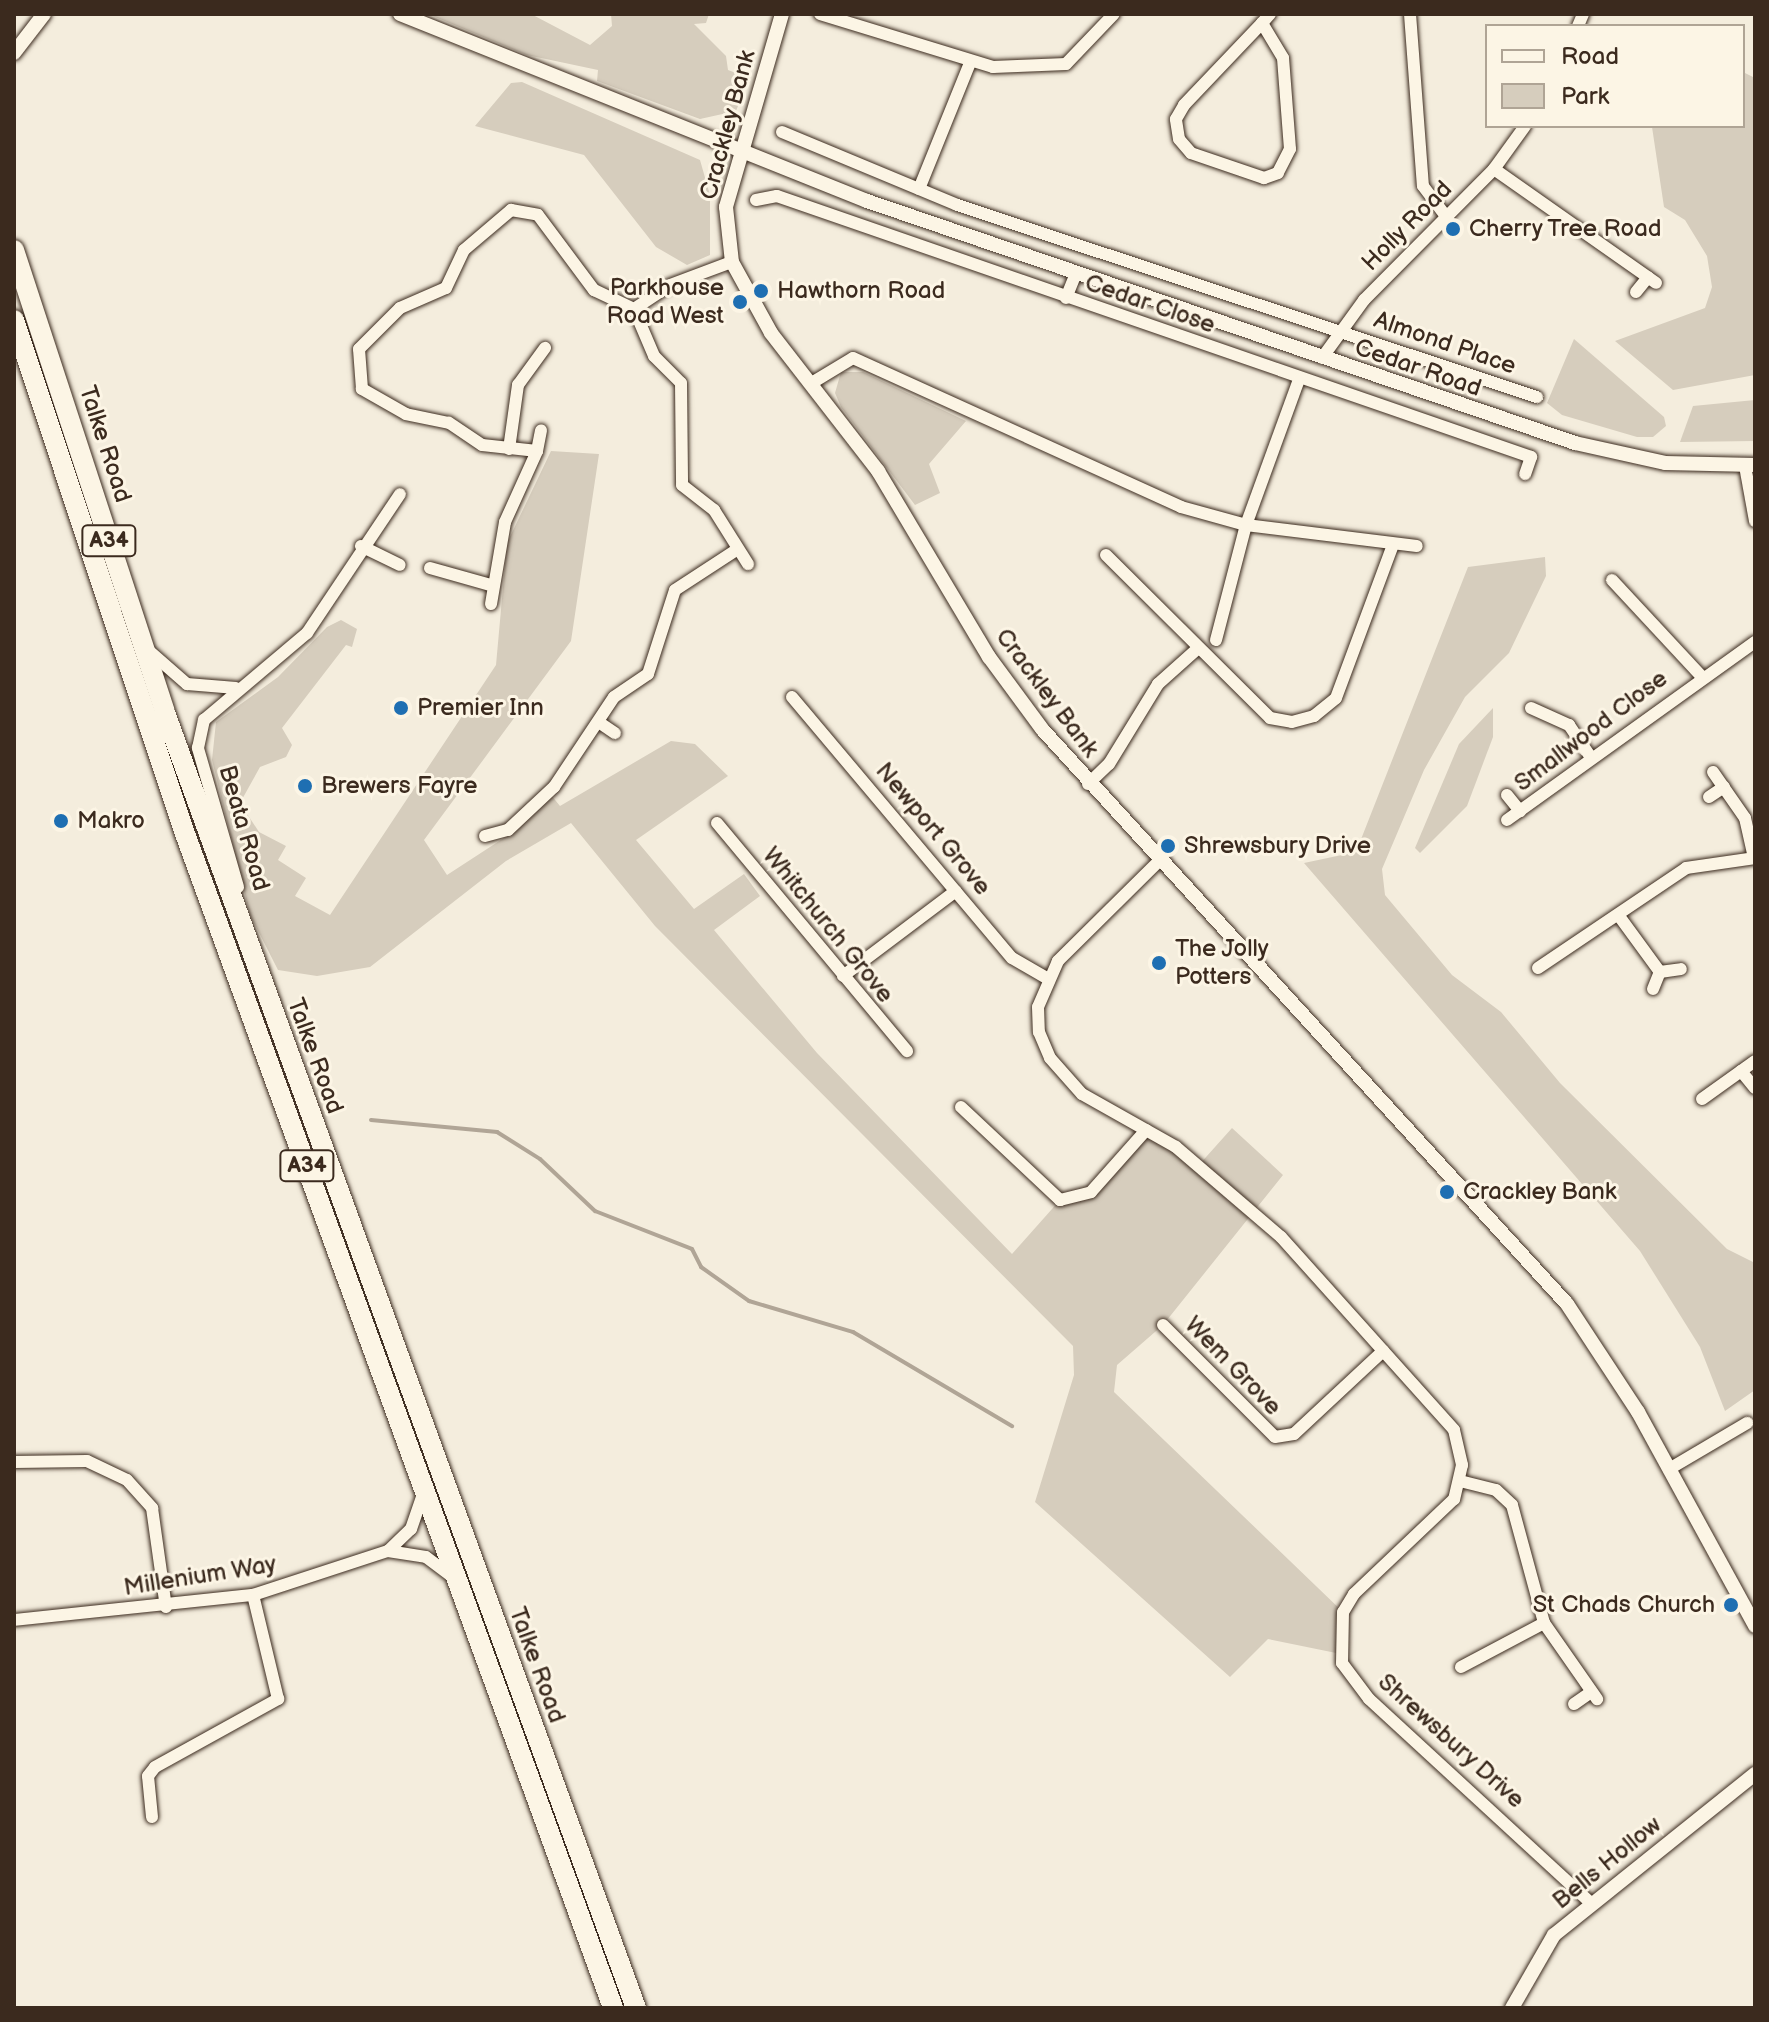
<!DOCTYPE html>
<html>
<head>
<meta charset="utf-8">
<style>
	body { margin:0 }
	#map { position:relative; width:1769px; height:2022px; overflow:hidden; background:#f4eddd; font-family:"Balsamiq Sans",sans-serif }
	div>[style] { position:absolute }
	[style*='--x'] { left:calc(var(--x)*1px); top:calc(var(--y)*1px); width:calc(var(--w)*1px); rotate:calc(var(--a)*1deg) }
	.green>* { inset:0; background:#d6cdbd }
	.stream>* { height:4px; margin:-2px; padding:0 2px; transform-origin:2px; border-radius:2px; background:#b0a596 }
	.roads { filter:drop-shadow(0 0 2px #3b2a1e) drop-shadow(0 0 2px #3b2a1e) }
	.minor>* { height:12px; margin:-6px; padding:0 6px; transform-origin:6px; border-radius:6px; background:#fcf5e5 }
	.tertiary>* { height:14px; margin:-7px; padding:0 7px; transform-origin:7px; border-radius:7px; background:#fcf5e5 }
	.trunk>* { height:20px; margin:-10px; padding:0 10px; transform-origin:10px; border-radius:10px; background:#fcf5e5 }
	.dots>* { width:22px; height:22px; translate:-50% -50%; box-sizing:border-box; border:4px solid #fcf5e5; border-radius:50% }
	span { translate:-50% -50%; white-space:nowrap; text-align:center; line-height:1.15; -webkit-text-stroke:6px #fcf5e5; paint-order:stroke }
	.shield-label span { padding:2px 6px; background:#fcf5e5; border:2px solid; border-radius:6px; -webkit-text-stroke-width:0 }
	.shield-label { font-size:22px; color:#3b2a1e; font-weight:700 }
	.street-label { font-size:24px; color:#3b2a1e }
	.poi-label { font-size:24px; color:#3b2a1e }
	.left { translate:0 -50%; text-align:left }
	.right { translate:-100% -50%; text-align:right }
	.frame { position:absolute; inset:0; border:16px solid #3b2a1e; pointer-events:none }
	.legend { position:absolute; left:1485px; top:24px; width:260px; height:104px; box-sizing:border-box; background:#fcf5e5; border:2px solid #afa495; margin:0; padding:10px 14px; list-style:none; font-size:24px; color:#3b2a1e }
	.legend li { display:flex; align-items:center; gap:16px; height:40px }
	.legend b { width:40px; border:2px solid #afa495 }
</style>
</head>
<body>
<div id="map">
	<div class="green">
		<i style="clip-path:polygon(428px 14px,531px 14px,590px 45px,612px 26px,611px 14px,709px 14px,706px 23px,694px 24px,726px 56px,728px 70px,749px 78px,736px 111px,700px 119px,597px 81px,598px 70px,527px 55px)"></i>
		<i style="clip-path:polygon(1743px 72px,1755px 78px,1755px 375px,1673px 390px,1615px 341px,1705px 308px,1712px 287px,1707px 256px,1685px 220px,1664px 207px,1652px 127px,1743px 126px)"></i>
		<i style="clip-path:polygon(522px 82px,700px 160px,710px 195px,710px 255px,687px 265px,656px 247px,584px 155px,475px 126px,511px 83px)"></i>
		<i style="clip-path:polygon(1574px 339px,1664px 417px,1666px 426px,1653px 437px,1637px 437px,1562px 415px,1547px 403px)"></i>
		<i style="clip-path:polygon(841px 372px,863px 372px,966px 421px,929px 464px,940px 493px,915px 505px,841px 407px,835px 393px)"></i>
		<i style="clip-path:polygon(1755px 400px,1755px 441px,1680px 442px,1693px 406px)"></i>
		<i style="clip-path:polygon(551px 451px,599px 454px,571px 641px,424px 840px,447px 875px,510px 834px,551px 795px,560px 806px,671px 741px,695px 744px,728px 776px,636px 840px,694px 909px,744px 874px,760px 896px,714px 930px,817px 1053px,1012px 1254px,1060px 1200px,1080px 1198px,1146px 1130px,1198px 1166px,1232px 1128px,1283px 1175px,1163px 1325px,1117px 1365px,1114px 1392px,1343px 1612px,1341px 1654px,1268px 1639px,1230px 1677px,1035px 1502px,1074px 1375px,1073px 1346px,655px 926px,571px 823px,506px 861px,370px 967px,317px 976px,278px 970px,250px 915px,212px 760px,216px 722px,278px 677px,327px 627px,341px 620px,357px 629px,352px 647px,346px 645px,282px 728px,292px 745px,286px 757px,260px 767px,240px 803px,259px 832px,286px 846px,278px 860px,306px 878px,295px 896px,330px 915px,496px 665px,507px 543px)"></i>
		<i style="clip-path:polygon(1545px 557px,1546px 576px,1509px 653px,1465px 697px,1424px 770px,1382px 869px,1385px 895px,1452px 975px,1501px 1012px,1560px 1083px,1727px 1249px,1755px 1263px,1755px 1390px,1725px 1411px,1700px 1347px,1640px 1251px,1304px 863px,1356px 852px,1468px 567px)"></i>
		<i style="clip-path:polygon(1493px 708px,1493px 737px,1467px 806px,1420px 853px,1415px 848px,1459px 744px)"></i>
	</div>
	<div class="stream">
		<i style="--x:371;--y:1120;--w:127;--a:5.4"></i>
		<i style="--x:497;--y:1132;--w:51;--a:32.1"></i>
		<i style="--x:540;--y:1159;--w:76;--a:43.4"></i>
		<i style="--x:595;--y:1211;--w:104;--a:21.4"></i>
		<i style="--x:692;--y:1249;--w:20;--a:63"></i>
		<i style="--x:701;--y:1267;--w:59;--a:35.3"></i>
		<i style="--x:749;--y:1301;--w:109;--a:16.6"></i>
		<i style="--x:853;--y:1332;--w:185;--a:30.6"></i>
	</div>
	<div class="roads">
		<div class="minor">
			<i style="--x:820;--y:14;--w:181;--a:17"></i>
			<i style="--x:993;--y:67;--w:73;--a:-2.4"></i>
			<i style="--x:1066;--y:64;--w:69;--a:-46.2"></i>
			<i style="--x:1410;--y:14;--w:172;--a:85.7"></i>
			<i style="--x:1423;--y:186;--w:41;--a:52.9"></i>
			<i style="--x:1262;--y:23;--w:41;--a:59"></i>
			<i style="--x:1283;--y:58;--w:91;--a:85.6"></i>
			<i style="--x:1290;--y:149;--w:27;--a:117"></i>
			<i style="--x:1278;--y:173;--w:15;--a:160"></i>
			<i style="--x:1264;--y:178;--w:77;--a:-161.1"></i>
			<i style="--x:1191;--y:153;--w:18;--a:-131"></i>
			<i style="--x:1179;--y:139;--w:20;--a:-99"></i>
			<i style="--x:1176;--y:119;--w:16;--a:-60"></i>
			<i style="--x:1184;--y:105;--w:113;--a:-46.4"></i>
			<i style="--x:1262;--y:23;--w:12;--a:-48"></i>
			<i style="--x:1578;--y:26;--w:13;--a:-67"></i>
			<i style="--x:782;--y:132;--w:190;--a:22.6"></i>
			<i style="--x:957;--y:205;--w:611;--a:18.32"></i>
			<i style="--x:1494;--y:169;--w:198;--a:35.1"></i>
			<i style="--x:919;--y:189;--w:136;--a:-68"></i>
			<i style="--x:756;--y:200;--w:21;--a:-11"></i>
			<i style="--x:777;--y:196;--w:798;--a:19.09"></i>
			<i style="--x:1531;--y:457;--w:18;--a:109"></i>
			<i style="--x:1636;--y:292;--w:19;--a:-51"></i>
			<i style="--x:1066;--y:298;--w:27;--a:-68"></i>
			<i style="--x:634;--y:309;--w:51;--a:66.9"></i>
			<i style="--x:654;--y:356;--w:38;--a:45"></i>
			<i style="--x:681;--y:383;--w:102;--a:89.4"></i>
			<i style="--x:682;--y:485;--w:41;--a:38"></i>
			<i style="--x:714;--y:510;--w:64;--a:57.8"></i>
			<i style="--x:1322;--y:358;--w:72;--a:-54.1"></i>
			<i style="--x:1364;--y:300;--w:185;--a:-45.2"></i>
			<i style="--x:1494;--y:169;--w:53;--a:-54.2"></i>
			<i style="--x:810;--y:384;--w:50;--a:-31.2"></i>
			<i style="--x:853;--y:358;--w:360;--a:24.4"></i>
			<i style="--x:1181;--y:507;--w:67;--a:15.5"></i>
			<i style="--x:1246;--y:525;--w:172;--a:7"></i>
			<i style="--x:509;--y:449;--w:65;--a:-82"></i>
			<i style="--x:518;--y:385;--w:46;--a:-53.9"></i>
			<i style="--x:537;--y:451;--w:21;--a:-79"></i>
			<i style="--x:1745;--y:466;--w:56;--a:79.7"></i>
			<i style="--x:361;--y:546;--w:43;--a:26"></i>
			<i style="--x:1106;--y:555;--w:231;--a:44.8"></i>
			<i style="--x:1270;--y:718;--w:22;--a:10"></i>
			<i style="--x:1292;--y:722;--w:23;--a:-15"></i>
			<i style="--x:1314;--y:716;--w:28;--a:-39"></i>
			<i style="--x:1336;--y:698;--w:163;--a:-69.6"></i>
			<i style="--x:430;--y:568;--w:66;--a:15.7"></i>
			<i style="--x:1612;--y:580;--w:132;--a:47.1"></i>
			<i style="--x:491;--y:604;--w:83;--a:-80.3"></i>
			<i style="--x:505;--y:522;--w:78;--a:-65.7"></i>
			<i style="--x:537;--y:451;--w:55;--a:-173.8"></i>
			<i style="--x:482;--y:445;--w:40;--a:-146"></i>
			<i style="--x:449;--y:423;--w:44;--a:-168.2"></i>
			<i style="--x:406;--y:414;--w:51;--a:-150.4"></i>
			<i style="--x:362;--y:389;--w:40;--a:-94.3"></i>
			<i style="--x:359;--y:349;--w:58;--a:-45"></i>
			<i style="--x:400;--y:308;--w:50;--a:-23.5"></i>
			<i style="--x:446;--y:288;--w:42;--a:-64.7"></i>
			<i style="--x:464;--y:250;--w:62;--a:-40.4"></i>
			<i style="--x:511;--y:210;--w:27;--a:10"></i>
			<i style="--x:538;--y:215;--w:94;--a:53.3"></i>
			<i style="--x:594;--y:290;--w:44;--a:25.4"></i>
			<i style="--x:634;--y:309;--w:43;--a:-33.7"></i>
			<i style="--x:670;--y:285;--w:66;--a:-20.4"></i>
			<i style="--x:1216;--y:640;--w:119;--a:-75.4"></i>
			<i style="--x:1246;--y:525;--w:155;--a:-70"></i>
			<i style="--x:148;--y:650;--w:52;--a:41.1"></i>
			<i style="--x:187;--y:684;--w:49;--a:4.7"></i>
			<i style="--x:792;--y:697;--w:341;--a:49.9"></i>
			<i style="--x:1012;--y:958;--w:39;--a:30"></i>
			<i style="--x:1531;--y:708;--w:42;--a:24.1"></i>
			<i style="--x:1569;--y:725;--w:37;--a:56"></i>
			<i style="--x:600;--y:723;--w:18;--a:34"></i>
			<i style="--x:1713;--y:772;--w:56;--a:55.2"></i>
			<i style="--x:1745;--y:818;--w:41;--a:77.3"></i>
			<i style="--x:1088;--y:784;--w:29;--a:-44"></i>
			<i style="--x:1109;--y:764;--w:94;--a:-58.5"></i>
			<i style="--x:1158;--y:684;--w:51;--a:-41.8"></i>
			<i style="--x:1507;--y:795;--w:21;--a:51"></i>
			<i style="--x:1709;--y:797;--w:18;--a:-34"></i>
			<i style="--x:1507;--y:820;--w:305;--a:-35.7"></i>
			<i style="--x:717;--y:823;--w:297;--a:50.2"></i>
			<i style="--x:485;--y:836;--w:24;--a:-15"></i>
			<i style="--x:508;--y:830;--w:63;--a:-43.1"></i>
			<i style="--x:554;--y:787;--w:108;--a:-56.3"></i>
			<i style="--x:614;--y:697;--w:41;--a:-34.1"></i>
			<i style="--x:648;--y:674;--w:88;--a:-72.2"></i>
			<i style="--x:675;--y:590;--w:75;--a:-33.1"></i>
			<i style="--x:1160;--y:860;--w:144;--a:135.3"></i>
			<i style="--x:1058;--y:961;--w:50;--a:113.5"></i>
			<i style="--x:1038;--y:1007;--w:25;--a:88"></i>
			<i style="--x:1039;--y:1032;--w:28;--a:67"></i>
			<i style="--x:1050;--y:1058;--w:48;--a:48.4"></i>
			<i style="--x:1082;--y:1094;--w:108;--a:29.4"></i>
			<i style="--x:1176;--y:1147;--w:138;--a:40.6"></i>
			<i style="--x:1281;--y:1237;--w:259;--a:48.1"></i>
			<i style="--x:1454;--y:1430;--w:36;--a:77"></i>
			<i style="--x:1462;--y:1465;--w:35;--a:103"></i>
			<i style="--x:1454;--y:1499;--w:138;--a:136.5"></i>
			<i style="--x:1354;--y:1594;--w:21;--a:121"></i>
			<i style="--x:1343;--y:1612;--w:51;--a:91.1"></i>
			<i style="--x:1342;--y:1663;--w:45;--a:53.1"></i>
			<i style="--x:1369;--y:1699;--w:300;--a:42.6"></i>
			<i style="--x:238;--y:887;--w:145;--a:-106.1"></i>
			<i style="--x:198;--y:748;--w:29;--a:-78"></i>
			<i style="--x:204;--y:720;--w:135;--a:-40.2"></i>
			<i style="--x:307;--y:633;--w:167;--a:-56.2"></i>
			<i style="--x:1619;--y:916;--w:69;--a:53.8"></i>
			<i style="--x:1538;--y:968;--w:179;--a:-34"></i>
			<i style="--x:1686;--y:868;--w:70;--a:-8.2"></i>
			<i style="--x:843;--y:976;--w:141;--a:-37"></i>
			<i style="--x:1653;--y:989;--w:18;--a:-68"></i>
			<i style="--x:1660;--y:972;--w:21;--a:-8"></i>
			<i style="--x:1741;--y:1071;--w:22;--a:51"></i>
			<i style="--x:1702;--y:1099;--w:65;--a:-35.6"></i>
			<i style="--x:961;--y:1107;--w:136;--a:43.2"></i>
			<i style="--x:1060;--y:1200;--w:32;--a:-14"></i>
			<i style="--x:1091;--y:1192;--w:83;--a:-48.4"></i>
			<i style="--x:1163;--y:1325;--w:158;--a:45"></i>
			<i style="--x:1275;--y:1437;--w:19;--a:-9"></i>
			<i style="--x:1294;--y:1434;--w:122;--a:-43"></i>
			<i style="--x:14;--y:1462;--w:73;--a:-0.8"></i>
			<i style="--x:87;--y:1461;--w:44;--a:25.4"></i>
			<i style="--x:127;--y:1480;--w:38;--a:48"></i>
			<i style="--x:152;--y:1508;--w:100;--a:82"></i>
			<i style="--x:1669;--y:1469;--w:91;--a:-30.5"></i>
			<i style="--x:1460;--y:1481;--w:37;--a:14"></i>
			<i style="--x:1496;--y:1490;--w:22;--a:43"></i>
			<i style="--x:1512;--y:1505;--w:122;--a:74.8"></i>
			<i style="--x:1544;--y:1623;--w:93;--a:55.1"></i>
			<i style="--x:388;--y:1551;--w:32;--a:-44"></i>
			<i style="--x:411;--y:1529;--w:37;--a:-71"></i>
			<i style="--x:14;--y:1620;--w:240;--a:-6"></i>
			<i style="--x:253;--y:1595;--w:142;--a:-18.1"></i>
			<i style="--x:388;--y:1551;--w:38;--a:9"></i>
			<i style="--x:426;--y:1557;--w:35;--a:37"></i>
			<i style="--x:1461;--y:1667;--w:94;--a:-27.9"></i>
			<i style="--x:1574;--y:1704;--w:19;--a:-35"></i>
			<i style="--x:152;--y:1817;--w:41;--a:-95.6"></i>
			<i style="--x:148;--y:1776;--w:11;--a:-52"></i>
			<i style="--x:155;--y:1767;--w:141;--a:-28.9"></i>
			<i style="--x:278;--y:1699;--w:107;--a:-103.5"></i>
		</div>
		<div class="tertiary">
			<i style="--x:400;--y:14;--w:503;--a:21.82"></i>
			<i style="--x:867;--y:201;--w:748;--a:18.87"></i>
			<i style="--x:1575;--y:443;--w:92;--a:12.5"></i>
			<i style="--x:1665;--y:463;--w:90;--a:1.3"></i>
			<i style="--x:782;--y:14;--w:201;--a:106.2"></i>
			<i style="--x:726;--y:207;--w:55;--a:83.8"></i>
			<i style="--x:732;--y:262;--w:81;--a:61.2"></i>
			<i style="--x:771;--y:333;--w:175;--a:52.2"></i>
			<i style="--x:878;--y:471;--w:217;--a:59.2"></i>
			<i style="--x:989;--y:657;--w:89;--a:53.6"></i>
			<i style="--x:1042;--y:729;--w:779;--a:47.6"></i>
			<i style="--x:1567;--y:1304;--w:129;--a:56.7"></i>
			<i style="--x:1638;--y:1412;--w:244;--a:61.3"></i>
			<i style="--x:14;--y:53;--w:49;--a:-52.4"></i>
			<i style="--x:1512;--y:2008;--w:84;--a:-60.1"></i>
			<i style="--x:1554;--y:1935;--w:258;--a:-38.7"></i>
		</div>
		<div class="trunk">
			<i style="--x:14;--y:250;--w:484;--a:71.9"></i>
			<i style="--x:164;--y:710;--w:1381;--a:70.02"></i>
			<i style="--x:14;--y:320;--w:539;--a:71.6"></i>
			<i style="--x:184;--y:831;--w:1253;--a:69.97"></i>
		</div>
	</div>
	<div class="dots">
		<i style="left:1453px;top:229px;background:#1f6fb2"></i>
		<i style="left:761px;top:291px;background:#1f6fb2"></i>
		<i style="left:740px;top:302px;background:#1f6fb2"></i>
		<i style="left:401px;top:708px;background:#1f6fb2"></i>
		<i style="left:305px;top:786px;background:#1f6fb2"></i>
		<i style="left:61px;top:821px;background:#1f6fb2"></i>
		<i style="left:1168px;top:846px;background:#1f6fb2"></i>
		<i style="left:1159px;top:963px;background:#1f6fb2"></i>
		<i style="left:1447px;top:1192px;background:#1f6fb2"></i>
		<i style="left:1731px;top:1605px;background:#1f6fb2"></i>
	</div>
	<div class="shield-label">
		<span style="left:109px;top:541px">A34</span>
		<span style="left:307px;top:1166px">A34</span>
	</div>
	<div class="street-label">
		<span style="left:728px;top:125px;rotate:-75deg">Crackley Bank</span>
		<span style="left:1407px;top:226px;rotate:-45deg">Holly Road</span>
		<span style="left:1150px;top:304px;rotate:19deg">Cedar Close</span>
		<span style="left:1445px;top:343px;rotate:19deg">Almond Place</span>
		<span style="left:1418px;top:368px;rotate:19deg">Cedar Road</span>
		<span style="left:105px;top:444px;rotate:72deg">Talke Road</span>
		<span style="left:1047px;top:693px;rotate:53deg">Crackley Bank</span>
		<span style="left:1591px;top:731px;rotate:-37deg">Smallwood Close</span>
		<span style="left:244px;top:828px;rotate:74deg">Beata Road</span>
		<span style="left:933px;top:829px;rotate:50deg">Newport Grove</span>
		<span style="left:828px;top:925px;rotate:51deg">Whitchurch Grove</span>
		<span style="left:315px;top:1056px;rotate:70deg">Talke Road</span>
		<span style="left:1233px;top:1366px;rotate:46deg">Wem Grove</span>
		<span style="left:200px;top:1576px;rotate:-9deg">Millenium Way</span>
		<span style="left:537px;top:1665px;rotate:70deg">Talke Road</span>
		<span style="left:1451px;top:1741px;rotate:42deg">Shrewsbury Drive</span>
		<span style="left:1607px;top:1863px;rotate:-39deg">Bells Hollow</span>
	</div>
	<div class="poi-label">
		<span class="left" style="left:1469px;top:229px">Cherry Tree Road</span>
		<span class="right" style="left:724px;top:302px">Parkhouse<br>Road West</span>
		<span class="left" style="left:777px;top:291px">Hawthorn Road</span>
		<span class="left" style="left:417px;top:708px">Premier Inn</span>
		<span class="left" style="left:321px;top:786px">Brewers Fayre</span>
		<span class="left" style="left:77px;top:821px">Makro</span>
		<span class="left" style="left:1184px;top:846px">Shrewsbury Drive</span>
		<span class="left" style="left:1175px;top:963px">The Jolly<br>Potters</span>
		<span class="left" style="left:1463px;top:1192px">Crackley Bank</span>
		<span class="right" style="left:1715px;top:1605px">St Chads Church</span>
	</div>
	<div class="frame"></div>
	<ul class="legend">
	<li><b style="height:10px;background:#fcf5e5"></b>Road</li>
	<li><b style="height:22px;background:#d6cdbd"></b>Park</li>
	</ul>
</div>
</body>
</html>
